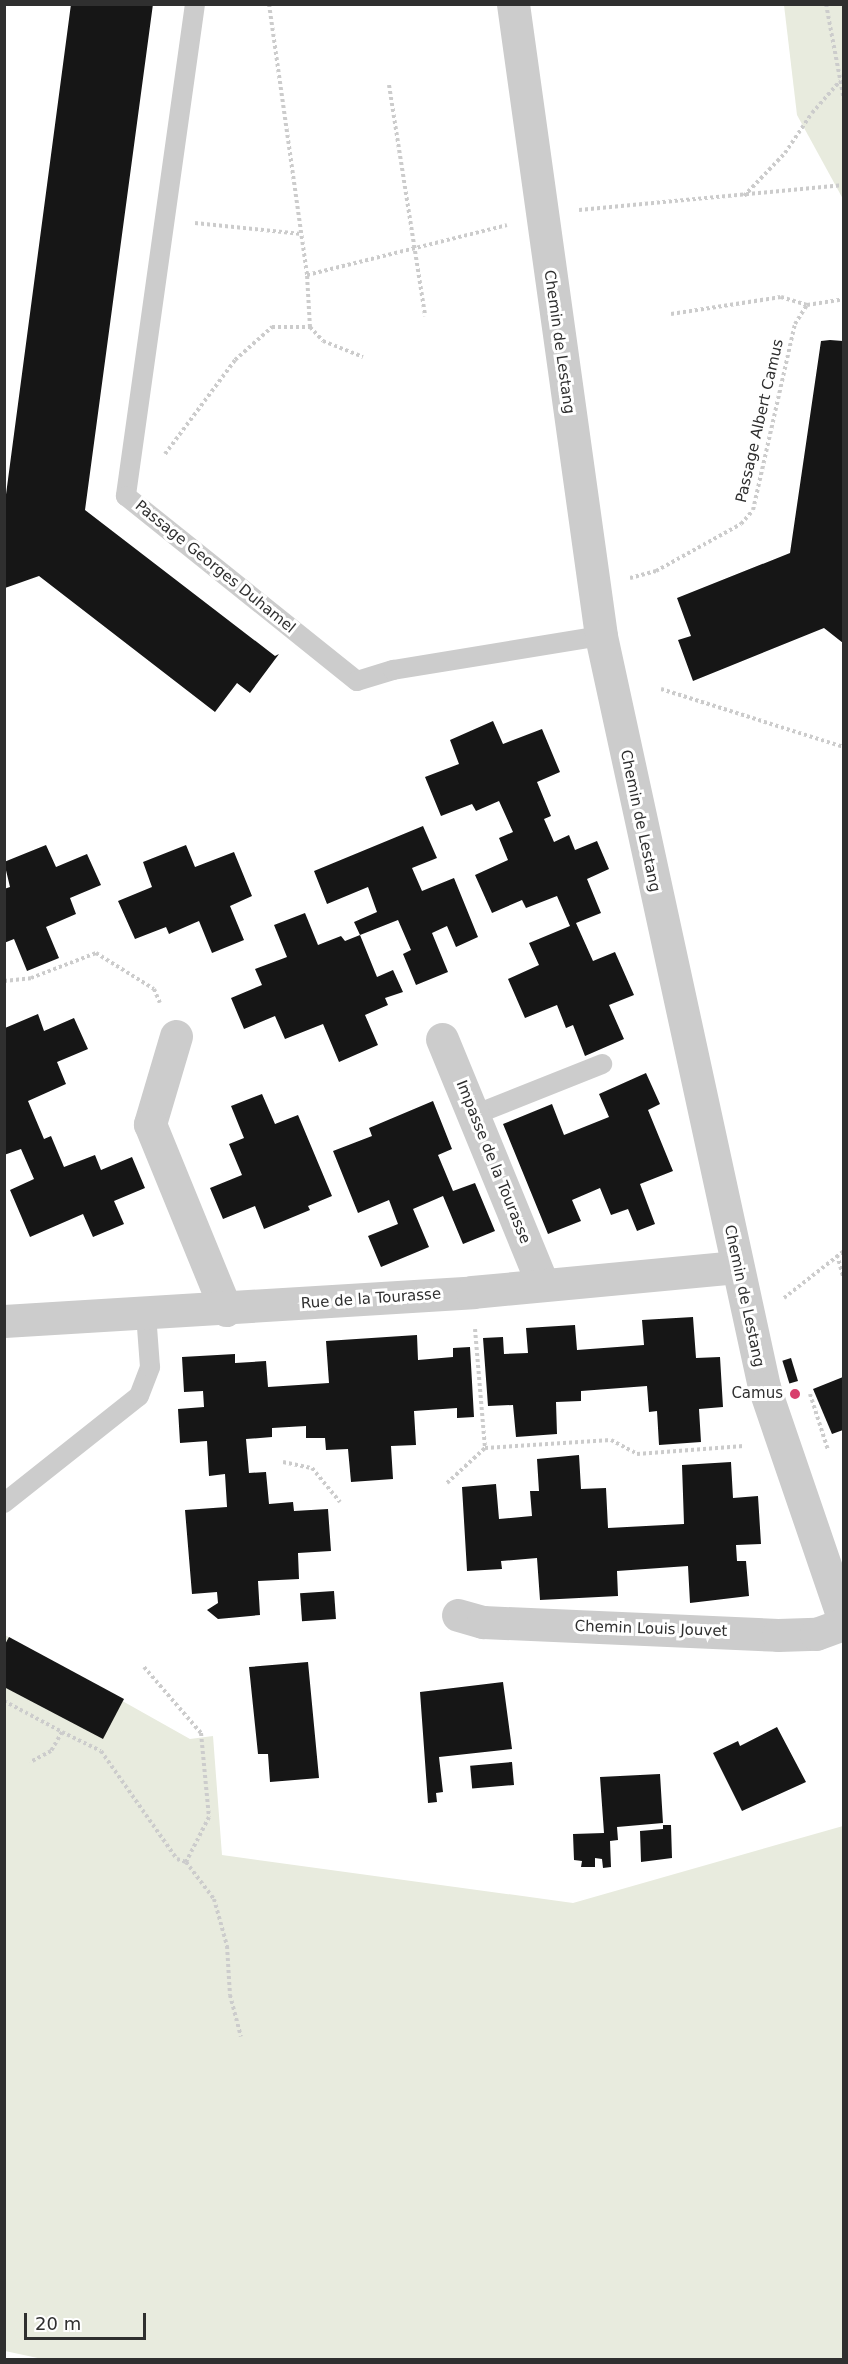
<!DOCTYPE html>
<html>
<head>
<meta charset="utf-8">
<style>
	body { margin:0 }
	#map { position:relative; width:848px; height:2364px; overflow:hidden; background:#fff; font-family:"DejaVu Sans",sans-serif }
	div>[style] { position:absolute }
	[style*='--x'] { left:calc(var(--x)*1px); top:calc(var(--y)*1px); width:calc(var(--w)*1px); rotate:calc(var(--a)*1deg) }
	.green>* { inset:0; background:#e8ebde }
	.building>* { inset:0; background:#161616; transform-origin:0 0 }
	.path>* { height:4px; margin-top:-2px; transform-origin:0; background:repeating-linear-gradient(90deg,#ccc 0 3px,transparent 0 6px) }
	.service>* { height:20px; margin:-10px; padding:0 10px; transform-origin:10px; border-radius:10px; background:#ccc }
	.minor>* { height:33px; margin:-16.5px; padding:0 16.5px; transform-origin:16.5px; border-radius:16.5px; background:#ccc }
	.dots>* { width:16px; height:16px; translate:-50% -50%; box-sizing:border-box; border:3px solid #fff; border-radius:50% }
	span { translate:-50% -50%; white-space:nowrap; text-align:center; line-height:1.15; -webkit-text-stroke:6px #fff; paint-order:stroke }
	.street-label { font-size:15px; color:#2f2f2f }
	.poi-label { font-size:15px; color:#2f2f2f }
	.right { translate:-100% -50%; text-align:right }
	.frame { position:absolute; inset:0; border:6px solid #2f2f2f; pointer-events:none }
	.scale { position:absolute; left:24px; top:2313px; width:122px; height:27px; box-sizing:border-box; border:3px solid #2f2f2f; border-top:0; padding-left:8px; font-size:18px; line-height:21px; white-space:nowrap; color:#2f2f2f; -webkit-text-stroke:4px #fff; paint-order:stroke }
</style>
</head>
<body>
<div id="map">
	<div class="green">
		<i style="clip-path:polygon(784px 5px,843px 5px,843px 199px,797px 115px)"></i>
		<i style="clip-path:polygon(5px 1635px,190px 1739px,213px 1736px,222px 1855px,573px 1903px,843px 1826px,843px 2359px,47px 2360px,5px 2351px)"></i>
	</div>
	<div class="building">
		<i style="clip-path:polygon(71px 4px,153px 4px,85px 510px,275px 656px,279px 654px,250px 693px,237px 683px,215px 712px,39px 576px,5px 588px,5px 502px)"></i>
		<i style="clip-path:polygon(830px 340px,843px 341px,843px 643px,824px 628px,693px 681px,678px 640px,691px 636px,677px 598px,790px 553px,821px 341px)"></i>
		<i style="clip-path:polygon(493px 721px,503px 744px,542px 729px,560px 772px,537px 782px,551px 816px,544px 819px,554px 842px,569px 835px,575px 850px,597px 841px,609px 869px,587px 879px,601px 913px,576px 923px,593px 961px,615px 952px,634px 995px,609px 1005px,624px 1039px,585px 1056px,573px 1025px,566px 1028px,557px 1005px,525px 1018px,508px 979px,539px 965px,529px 943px,570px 926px,557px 896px,526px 908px,522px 900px,492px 913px,475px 875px,508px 860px,499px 838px,513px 832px,499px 801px,476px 811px,472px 804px,441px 816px,425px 777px,459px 764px,450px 740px)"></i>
		<i style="clip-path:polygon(423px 826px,437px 858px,412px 868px,422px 891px,454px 878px,478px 937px,456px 947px,447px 926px,432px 933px,448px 972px,416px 985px,403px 954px,411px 950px,398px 920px,360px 935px,354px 922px,377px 912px,368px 887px,327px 904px,314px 871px)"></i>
		<i style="clip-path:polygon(46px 845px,56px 867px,87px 854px,101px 885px,70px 898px,76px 914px,46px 927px,59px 958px,27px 971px,14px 939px,4px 943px,4px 889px,10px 887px,4px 862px)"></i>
		<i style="clip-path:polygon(186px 845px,195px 867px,234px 852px,252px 896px,230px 906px,244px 940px,212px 953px,199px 921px,169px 934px,166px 927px,135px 939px,118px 901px,152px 887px,143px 862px)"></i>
		<i style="clip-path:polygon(305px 913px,318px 945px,341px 936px,345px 941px,360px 935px,377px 977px,393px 970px,403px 992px,385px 998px,388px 1005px,365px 1015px,378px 1045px,339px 1062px,323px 1024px,285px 1039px,275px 1016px,244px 1029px,231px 998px,262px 985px,255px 969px,287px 957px,274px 925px)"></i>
		<i style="clip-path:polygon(38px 1014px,44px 1031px,74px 1018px,88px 1049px,57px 1062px,66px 1084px,28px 1101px,44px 1139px,51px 1136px,64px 1167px,95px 1155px,101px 1170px,132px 1157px,145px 1188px,114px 1201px,124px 1224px,93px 1237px,83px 1214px,30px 1237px,10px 1190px,34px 1179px,21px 1149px,4px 1155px,5px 1028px)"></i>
		<i style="clip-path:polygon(646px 1073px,660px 1104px,648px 1110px,673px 1171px,640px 1184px,655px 1224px,637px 1231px,628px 1209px,611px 1215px,600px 1188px,572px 1200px,581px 1221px,548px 1234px,503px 1124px,552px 1104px,564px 1135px,609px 1117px,599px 1094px)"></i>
		<i style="clip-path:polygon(262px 1094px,275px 1124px,298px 1115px,332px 1196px,308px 1206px,310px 1210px,264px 1229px,255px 1206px,223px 1219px,210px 1188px,242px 1175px,229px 1144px,244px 1138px,231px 1106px)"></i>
		<i style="clip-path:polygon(433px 1101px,452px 1149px,438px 1155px,453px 1191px,475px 1183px,495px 1231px,463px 1244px,443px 1196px,413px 1209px,429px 1247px,381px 1267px,368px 1236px,398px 1224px,389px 1200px,358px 1213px,333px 1151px,372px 1136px,369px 1128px)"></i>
		<i style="clip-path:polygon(693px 1317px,696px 1358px,720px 1357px,723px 1407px,699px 1409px,701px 1442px,659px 1445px,657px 1411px,649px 1412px,647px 1386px,581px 1391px,581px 1401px,556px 1402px,557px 1434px,516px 1437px,513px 1405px,488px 1406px,483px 1338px,503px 1337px,504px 1354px,528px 1353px,526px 1328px,575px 1325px,577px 1350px,644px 1345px,642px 1320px)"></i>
		<i style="clip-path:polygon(417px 1335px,418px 1360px,453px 1357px,453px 1348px,470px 1347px,474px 1417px,457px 1418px,457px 1408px,414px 1411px,416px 1445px,391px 1446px,393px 1479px,351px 1482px,348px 1449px,326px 1450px,325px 1438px,306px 1438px,306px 1426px,272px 1428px,272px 1437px,246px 1439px,249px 1473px,266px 1472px,269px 1504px,293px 1502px,294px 1511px,328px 1509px,331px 1551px,298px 1553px,299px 1579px,258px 1581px,260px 1615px,218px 1619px,207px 1610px,218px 1603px,217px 1592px,192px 1594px,185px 1510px,227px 1507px,225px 1474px,209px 1476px,207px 1441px,180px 1443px,178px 1409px,204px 1407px,203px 1391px,184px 1392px,182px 1357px,235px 1354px,235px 1363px,266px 1361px,268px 1387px,329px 1383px,326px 1341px)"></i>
		<i style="left:791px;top:1358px;width:24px;height:9px;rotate:73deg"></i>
		<i style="clip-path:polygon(843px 1377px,843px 1430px,832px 1434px,813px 1389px)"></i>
		<i style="clip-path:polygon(579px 1455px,581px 1489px,606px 1488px,608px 1528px,684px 1524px,682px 1465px,731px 1462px,733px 1498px,758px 1496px,761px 1544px,736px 1545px,737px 1561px,746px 1561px,749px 1596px,690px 1603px,688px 1566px,617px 1571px,618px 1596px,540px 1600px,537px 1558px,501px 1561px,502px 1569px,467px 1571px,462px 1487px,496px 1484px,499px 1519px,532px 1516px,530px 1491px,539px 1491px,537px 1459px)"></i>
		<i style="left:334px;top:1591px;width:28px;height:34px;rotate:86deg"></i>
		<i style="clip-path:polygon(9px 1637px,124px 1699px,103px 1739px,4px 1687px,4px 1646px)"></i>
		<i style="clip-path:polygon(308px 1662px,319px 1778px,270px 1782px,268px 1754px,258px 1754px,249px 1667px)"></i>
		<i style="clip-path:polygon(503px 1682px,512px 1749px,439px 1757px,443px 1792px,436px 1793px,437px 1802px,428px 1803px,420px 1692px)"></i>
		<i style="clip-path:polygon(777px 1727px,806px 1782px,742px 1811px,713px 1753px,738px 1741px,740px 1746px)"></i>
		<i style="left:512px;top:1762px;width:23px;height:42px;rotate:85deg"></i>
		<i style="clip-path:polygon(660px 1774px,663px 1823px,617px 1827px,618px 1840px,610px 1841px,611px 1867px,603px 1868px,602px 1859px,595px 1858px,595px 1867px,581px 1867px,582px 1861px,574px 1860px,573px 1834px,604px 1833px,600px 1777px)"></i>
		<i style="clip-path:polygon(663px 1825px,671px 1825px,672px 1858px,641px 1862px,640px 1831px,663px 1829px)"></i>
	</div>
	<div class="path">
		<i style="--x:269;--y:4;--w:274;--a:82"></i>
		<i style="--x:307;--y:275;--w:206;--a:-14"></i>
		<i style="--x:826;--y:4;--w:98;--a:79.4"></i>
		<i style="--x:389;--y:85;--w:234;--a:81.1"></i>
		<i style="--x:744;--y:196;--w:59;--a:-46.4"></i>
		<i style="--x:785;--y:153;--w:48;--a:-56"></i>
		<i style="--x:812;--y:113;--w:43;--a:-48.8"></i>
		<i style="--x:579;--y:210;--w:266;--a:-5.4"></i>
		<i style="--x:195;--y:223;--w:107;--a:5.9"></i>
		<i style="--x:671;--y:314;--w:111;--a:-8.8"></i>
		<i style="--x:781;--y:297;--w:27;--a:17"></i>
		<i style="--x:310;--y:327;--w:19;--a:47"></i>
		<i style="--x:323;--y:341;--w:43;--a:21.8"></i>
		<i style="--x:165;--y:454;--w:117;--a:-53.3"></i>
		<i style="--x:235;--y:360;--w:50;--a:-41.7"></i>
		<i style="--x:272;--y:327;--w:38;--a:0"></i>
		<i style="--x:310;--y:327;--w:52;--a:-93.3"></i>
		<i style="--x:630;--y:578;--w:27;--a:-15"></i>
		<i style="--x:656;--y:571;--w:97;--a:-28.9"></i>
		<i style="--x:741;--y:524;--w:18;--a:-49"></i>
		<i style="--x:753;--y:510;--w:191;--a:-77.3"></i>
		<i style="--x:795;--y:324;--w:22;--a:-58"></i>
		<i style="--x:807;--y:305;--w:37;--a:-9"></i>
		<i style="--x:661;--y:689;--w:192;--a:17.6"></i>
		<i style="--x:4;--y:981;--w:27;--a:-6"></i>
		<i style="--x:31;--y:978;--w:70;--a:-21"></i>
		<i style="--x:96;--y:953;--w:68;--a:31.8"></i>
		<i style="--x:154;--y:989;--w:15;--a:67"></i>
		<i style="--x:837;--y:1255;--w:25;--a:74"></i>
		<i style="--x:784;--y:1298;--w:76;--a:-38.1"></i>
		<i style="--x:475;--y:1329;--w:119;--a:85.2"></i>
		<i style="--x:810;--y:1394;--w:59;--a:72.2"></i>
		<i style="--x:283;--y:1462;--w:30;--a:12"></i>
		<i style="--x:312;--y:1468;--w:44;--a:50.5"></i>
		<i style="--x:447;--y:1483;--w:52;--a:-42.6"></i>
		<i style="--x:485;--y:1448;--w:126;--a:-3.6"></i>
		<i style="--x:611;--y:1440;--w:30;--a:28"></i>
		<i style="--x:637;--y:1454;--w:107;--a:-4.3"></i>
		<i style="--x:144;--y:1667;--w:87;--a:49.2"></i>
		<i style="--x:201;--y:1733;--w:84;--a:84.6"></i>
		<i style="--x:209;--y:1817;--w:51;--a:117.1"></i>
		<i style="--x:186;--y:1862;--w:46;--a:52.9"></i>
		<i style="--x:214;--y:1899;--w:49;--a:74.5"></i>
		<i style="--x:227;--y:1946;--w:49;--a:86.5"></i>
		<i style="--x:230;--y:1995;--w:43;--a:75.3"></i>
		<i style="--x:4;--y:1701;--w:66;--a:28.1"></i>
		<i style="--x:62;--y:1732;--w:22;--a:120"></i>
		<i style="--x:51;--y:1751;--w:24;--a:152"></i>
		<i style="--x:62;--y:1732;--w:43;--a:26"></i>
		<i style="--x:101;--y:1751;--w:132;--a:54.9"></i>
		<i style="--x:177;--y:1859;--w:9;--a:18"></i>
	</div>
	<div class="service">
		<i style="--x:195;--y:4;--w:497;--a:98"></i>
		<i style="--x:126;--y:496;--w:296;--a:38.7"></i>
		<i style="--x:357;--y:681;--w:38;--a:-17"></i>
		<i style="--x:393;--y:670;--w:211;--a:-9.3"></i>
		<i style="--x:474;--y:1115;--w:138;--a:-21.7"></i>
		<i style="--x:4;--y:1503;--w:172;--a:-38.4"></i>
		<i style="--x:139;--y:1396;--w:31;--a:-69"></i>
		<i style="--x:150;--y:1367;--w:53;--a:-94.3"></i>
	</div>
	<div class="minor">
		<i style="--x:513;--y:4;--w:638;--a:82.07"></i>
		<i style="--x:601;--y:636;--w:768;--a:77.75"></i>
		<i style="--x:764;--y:1387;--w:247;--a:71.1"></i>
		<i style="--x:176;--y:1036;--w:92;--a:106.5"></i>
		<i style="--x:150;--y:1124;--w:201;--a:67.8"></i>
		<i style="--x:442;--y:1039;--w:266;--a:67.7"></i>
		<i style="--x:4;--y:1321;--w:469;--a:-3.5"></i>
		<i style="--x:472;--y:1292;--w:266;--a:-5.4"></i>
		<i style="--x:458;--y:1615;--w:26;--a:16"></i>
		<i style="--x:483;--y:1622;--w:295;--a:2.5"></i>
		<i style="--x:778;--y:1635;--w:38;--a:-2"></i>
		<i style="--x:816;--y:1634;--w:30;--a:-20"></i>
	</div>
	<div class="dots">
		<i style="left:795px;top:1394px;background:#d83f6c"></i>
	</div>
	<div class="street-label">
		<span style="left:559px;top:342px;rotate:82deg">Chemin de Lestang</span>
		<span style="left:760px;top:421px;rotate:-77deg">Passage Albert Camus</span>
		<span style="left:215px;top:567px;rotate:39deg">Passage Georges Duhamel</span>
		<span style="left:640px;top:821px;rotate:78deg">Chemin de Lestang</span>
		<span style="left:493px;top:1162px;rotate:68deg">Impasse de la Tourasse</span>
		<span style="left:744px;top:1296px;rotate:78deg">Chemin de Lestang</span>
		<span style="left:371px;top:1299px;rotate:-4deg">Rue de la Tourasse</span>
		<span style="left:651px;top:1629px;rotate:2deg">Chemin Louis Jouvet</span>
	</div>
	<div class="poi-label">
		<span class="right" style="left:783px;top:1394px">Camus</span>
	</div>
	<div class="frame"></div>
	<div class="scale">20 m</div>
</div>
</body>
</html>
